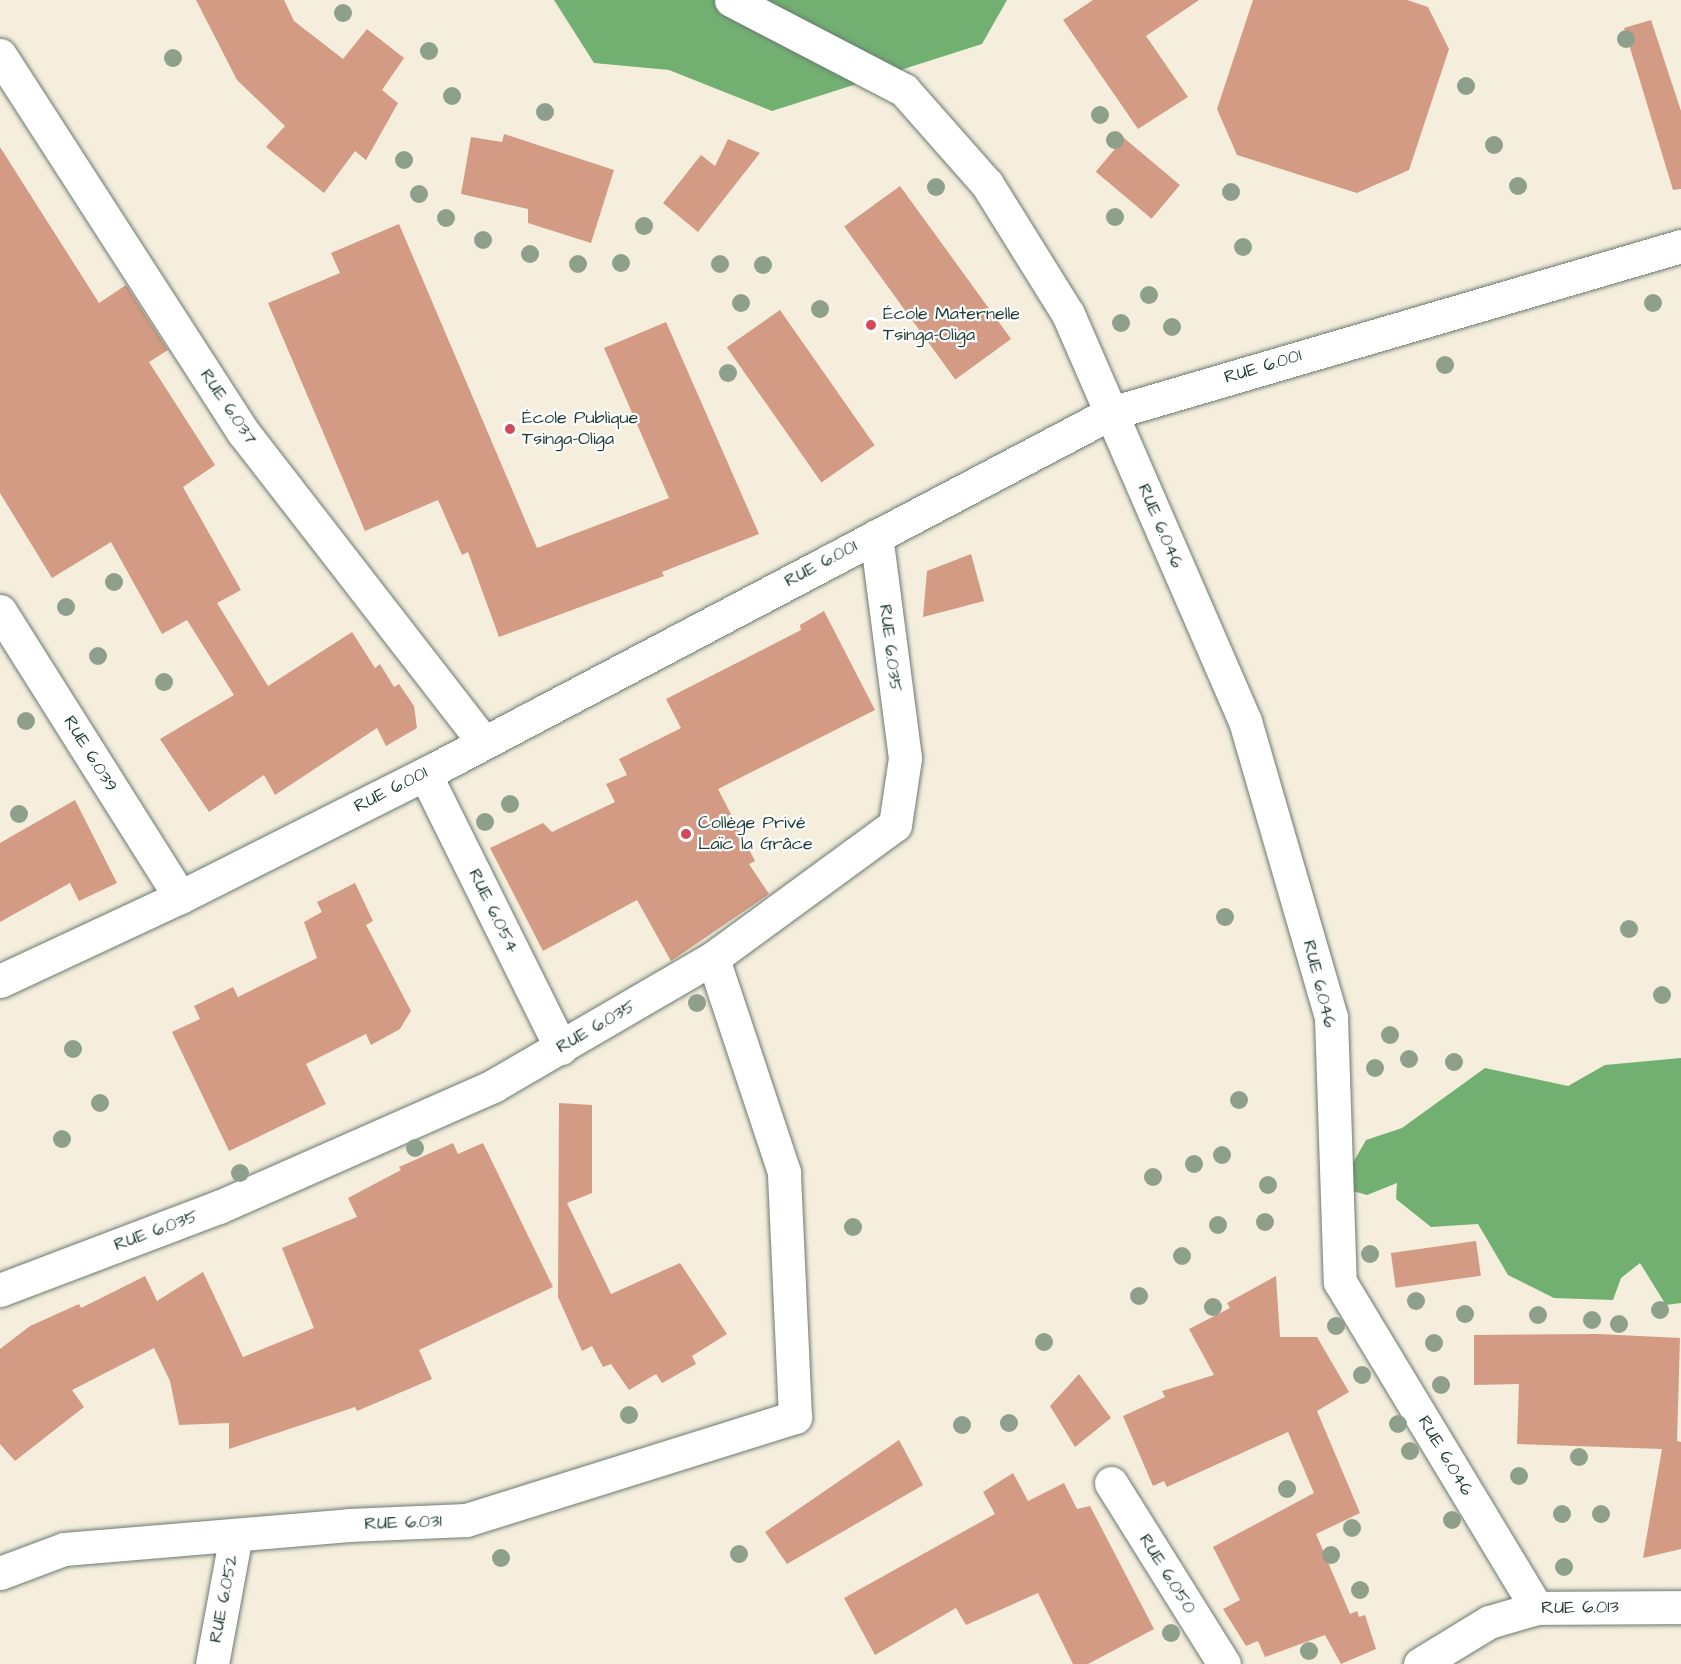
<!DOCTYPE html>
<html>
<head>
<meta charset="utf-8">
<style>
	body { margin:0 }
	#map { position:relative; width:1681px; height:1664px; overflow:hidden; background:#f5eedd; font-family:"Architects Daughter",sans-serif }
	div>[style] { position:absolute }
	[style*='--x'] { left:calc(var(--x)*1px); top:calc(var(--y)*1px); width:calc(var(--w)*1px); rotate:calc(var(--a)*1deg) }
	.forest>* { inset:0; background:#72b071 }
	.building>* { inset:0; background:#d39b84; transform-origin:0 0 }
	.roads { filter:drop-shadow(0 0 2px #6a7b6f) drop-shadow(0 0 2px #6a7b6f) }
	.minor>* { height:33px; margin:-16.5px; padding:0 16.5px; transform-origin:16.5px; border-radius:16.5px; background:#fff }
	.trees>* { width:18px; height:18px; margin:-9px; border-radius:50%; background:#8ea08b }
	.dots>* { width:16px; height:16px; translate:-50% -50%; box-sizing:border-box; border:3px solid #fff; border-radius:50% }
	span { translate:-50% -50%; white-space:nowrap; text-align:center; line-height:1.15; -webkit-text-stroke:4.5px #fff; paint-order:stroke }
	.poi-label { font-size:18px; color:#1f3d34 }
	.left { translate:0 -50%; text-align:left }
	.street-label { font-size:18px; color:#1f3d34 }
</style>
</head>
<body>
<div id="map">
	<div class="forest">
		<i style="clip-path:polygon(554px 0,1007px 0,982px 44px,772px 111px,669px 70px,594px 63px)"></i>
		<i style="clip-path:polygon(1681px 1058px,1681px 1303px,1666px 1305px,1640px 1263px,1621px 1278px,1613px 1300px,1554px 1298px,1508px 1275px,1478px 1224px,1431px 1227px,1396px 1199px,1397px 1183px,1367px 1195px,1349px 1190px,1345px 1177px,1366px 1140px,1402px 1128px,1485px 1068px,1568px 1086px,1605px 1065px)"></i>
	</div>
	<div class="building">
		<i style="clip-path:polygon(196px 0,284px 0,294px 21px,343px 59px,367px 29px,404px 58px,382px 90px,398px 103px,366px 160px,355px 151px,324px 193px,266px 147px,285px 126px,237px 80px)"></i>
		<i style="clip-path:polygon(1093px 0,1199px 0,1146px 36px,1188px 97px,1138px 129px,1063px 20px)"></i>
		<i style="clip-path:polygon(1253px 0,1407px 0,1428px 7px,1449px 49px,1409px 170px,1357px 193px,1237px 155px,1217px 109px)"></i>
		<i style="clip-path:polygon(1651px 20px,1681px 111px,1681px 189px,1673px 190px,1624px 28px)"></i>
		<i style="clip-path:polygon(504px 134px,614px 170px,591px 243px,528px 223px,528px 209px,461px 194px,471px 137px,502px 142px)"></i>
		<i style="left:1124px;top:138px;width:73px;height:44px;rotate:40deg"></i>
		<i style="clip-path:polygon(728px 139px,760px 153px,698px 232px,663px 203px,701px 155px,715px 166px)"></i>
		<i style="clip-path:polygon(0 147px,99px 303px,126px 285px,168px 350px,149px 362px,215px 465px,183px 487px,241px 590px,217px 603px,268px 686px,352px 632px,375px 668px,380px 664px,394px 687px,399px 684px,414px 706px,417px 728px,386px 746px,377px 728px,275px 795px,264px 775px,209px 812px,160px 739px,234px 695px,187px 620px,162px 634px,111px 542px,52px 578px,0 493px)"></i>
		<i style="left:900px;top:186px;width:189px;height:69px;rotate:54deg"></i>
		<i style="clip-path:polygon(399px 224px,537px 548px,669px 498px,604px 348px,666px 322px,759px 534px,662px 572px,664px 576px,499px 637px,468px 552px,462px 555px,438px 500px,365px 531px,268px 303px,340px 273px,331px 253px)"></i>
		<i style="left:780px;top:310px;width:165px;height:65px;rotate:55deg"></i>
		<i style="clip-path:polygon(971px 554px,984px 601px,923px 617px,927px 571px)"></i>
		<i style="clip-path:polygon(824px 611px,875px 710px,718px 789px,755px 861px,749px 864px,769px 894px,671px 961px,637px 900px,543px 951px,490px 848px,543px 823px,552px 832px,615px 802px,606px 784px,627px 775px,619px 759px,681px 728px,666px 699px,801px 630px,800px 625px)"></i>
		<i style="clip-path:polygon(75px 800px,117px 883px,79px 901px,70px 883px,0 922px,0 843px)"></i>
		<i style="clip-path:polygon(355px 883px,373px 921px,366px 925px,411px 1011px,400px 1029px,371px 1045px,366px 1034px,306px 1064px,326px 1104px,229px 1151px,172px 1032px,200px 1019px,194px 1006px,233px 987px,238px 997px,317px 958px,304px 922px,322px 912px,317px 902px)"></i>
		<i style="clip-path:polygon(559px 1103px,592px 1105px,592px 1193px,567px 1203px,611px 1294px,680px 1263px,727px 1334px,692px 1356px,696px 1364px,662px 1383px,656px 1374px,629px 1390px,611px 1364px,603px 1367px,592px 1346px,582px 1351px,558px 1297px)"></i>
		<i style="clip-path:polygon(453px 1143px,458px 1154px,483px 1143px,553px 1287px,419px 1350px,432px 1379px,357px 1411px,355px 1407px,229px 1449px,229px 1423px,179px 1425px,170px 1381px,154px 1348px,72px 1390px,84px 1407px,15px 1461px,0 1444px,0 1349px,30px 1326px,79px 1304px,81px 1308px,145px 1276px,157px 1301px,203px 1272px,243px 1357px,314px 1328px,282px 1248px,357px 1217px,348px 1198px,401px 1170px,399px 1167px)"></i>
		<i style="left:1476px;top:1241px;width:35px;height:86px;rotate:82deg"></i>
		<i style="clip-path:polygon(1276px 1276px,1280px 1337px,1317px 1337px,1349px 1392px,1317px 1411px,1360px 1513px,1316px 1534px,1350px 1614px,1357px 1611px,1359px 1617px,1365px 1615px,1376px 1649px,1341px 1664px,1325px 1635px,1265px 1657px,1258px 1641px,1246px 1646px,1223px 1609px,1240px 1600px,1213px 1547px,1314px 1493px,1288px 1432px,1167px 1487px,1164px 1481px,1153px 1486px,1123px 1416px,1165px 1397px,1162px 1391px,1214px 1375px,1189px 1329px,1230px 1308px,1227px 1303px)"></i>
		<i style="clip-path:polygon(1598px 1334px,1680px 1338px,1677px 1441px,1681px 1442px,1681px 1549px,1643px 1558px,1662px 1449px,1517px 1444px,1519px 1384px,1474px 1385px,1474px 1335px)"></i>
		<i style="clip-path:polygon(1079px 1374px,1111px 1418px,1075px 1447px,1050px 1406px)"></i>
		<i style="clip-path:polygon(899px 1440px,923px 1485px,787px 1564px,765px 1532px)"></i>
		<i style="clip-path:polygon(1013px 1473px,1028px 1501px,1064px 1483px,1077px 1509px,1090px 1506px,1154px 1629px,1088px 1664px,1073px 1664px,1038px 1593px,966px 1625px,956px 1608px,875px 1655px,844px 1598px,995px 1514px,983px 1492px)"></i>
	</div>
	<div class="roads">
		<div class="minor">
			<i style="--x:731;--y:0;--w:195;--a:27.5"></i>
			<i style="--x:904;--y:90;--w:125;--a:48.6"></i>
			<i style="--x:987;--y:184;--w:153;--a:58.1"></i>
			<i style="--x:1068;--y:314;--w:444;--a:66.5"></i>
			<i style="--x:1245;--y:721;--w:308;--a:73.8"></i>
			<i style="--x:1331;--y:1017;--w:265;--a:88.1"></i>
			<i style="--x:1340;--y:1282;--w:381;--a:58.9"></i>
			<i style="--x:0;--y:55;--w:449;--a:57.2"></i>
			<i style="--x:243;--y:432;--w:391;--a:52.2"></i>
			<i style="--x:0;--y:611;--w:338;--a:57.8"></i>
			<i style="--x:425;--y:774;--w:306;--a:63.6"></i>
			<i style="--x:0;--y:981;--w:199;--a:-25"></i>
			<i style="--x:180;--y:897;--w:274;--a:-26.7"></i>
			<i style="--x:425;--y:774;--w:775;--a:-27.76"></i>
			<i style="--x:1111;--y:413;--w:594;--a:-16.33"></i>
			<i style="--x:0;--y:1290;--w:234;--a:-20.8"></i>
			<i style="--x:219;--y:1207;--w:300;--a:-23.8"></i>
			<i style="--x:493;--y:1086;--w:255;--a:-30.2"></i>
			<i style="--x:713;--y:958;--w:225;--a:-36.2"></i>
			<i style="--x:895;--y:825;--w:68;--a:-81.5"></i>
			<i style="--x:905;--y:758;--w:224;--a:-97.4"></i>
			<i style="--x:1111;--y:1483;--w:213;--a:58"></i>
			<i style="--x:0;--y:1573;--w:68;--a:-20.6"></i>
			<i style="--x:64;--y:1549;--w:286;--a:-4.8"></i>
			<i style="--x:349;--y:1525;--w:117;--a:-2.4"></i>
			<i style="--x:466;--y:1520;--w:345;--a:-17.4"></i>
			<i style="--x:795;--y:1417;--w:245;--a:-92.6"></i>
			<i style="--x:784;--y:1172;--w:225;--a:-108.4"></i>
			<i style="--x:212;--y:1664;--w:131;--a:-79.5"></i>
			<i style="--x:1420;--y:1664;--w:81;--a:-31.3"></i>
			<i style="--x:1489;--y:1622;--w:50;--a:-16.3"></i>
			<i style="--x:1537;--y:1608;--w:144;--a:-0.4"></i>
		</div>
	</div>
	<div class="trees">
		<i style="left:343px;top:13px"></i>
		<i style="left:1626px;top:39px"></i>
		<i style="left:429px;top:51px"></i>
		<i style="left:173px;top:58px"></i>
		<i style="left:1466px;top:86px"></i>
		<i style="left:452px;top:96px"></i>
		<i style="left:545px;top:112px"></i>
		<i style="left:1100px;top:115px"></i>
		<i style="left:1115px;top:140px"></i>
		<i style="left:1494px;top:145px"></i>
		<i style="left:404px;top:160px"></i>
		<i style="left:1518px;top:186px"></i>
		<i style="left:936px;top:187px"></i>
		<i style="left:1231px;top:192px"></i>
		<i style="left:419px;top:194px"></i>
		<i style="left:1115px;top:217px"></i>
		<i style="left:446px;top:218px"></i>
		<i style="left:644px;top:226px"></i>
		<i style="left:483px;top:240px"></i>
		<i style="left:1243px;top:247px"></i>
		<i style="left:530px;top:254px"></i>
		<i style="left:621px;top:263px"></i>
		<i style="left:578px;top:264px"></i>
		<i style="left:720px;top:264px"></i>
		<i style="left:763px;top:265px"></i>
		<i style="left:1149px;top:295px"></i>
		<i style="left:741px;top:303px"></i>
		<i style="left:1653px;top:303px"></i>
		<i style="left:820px;top:309px"></i>
		<i style="left:1121px;top:323px"></i>
		<i style="left:1172px;top:327px"></i>
		<i style="left:1445px;top:365px"></i>
		<i style="left:728px;top:373px"></i>
		<i style="left:114px;top:582px"></i>
		<i style="left:66px;top:607px"></i>
		<i style="left:98px;top:656px"></i>
		<i style="left:164px;top:682px"></i>
		<i style="left:26px;top:721px"></i>
		<i style="left:510px;top:804px"></i>
		<i style="left:19px;top:814px"></i>
		<i style="left:485px;top:822px"></i>
		<i style="left:1225px;top:917px"></i>
		<i style="left:1629px;top:929px"></i>
		<i style="left:1662px;top:995px"></i>
		<i style="left:697px;top:1003px"></i>
		<i style="left:1390px;top:1035px"></i>
		<i style="left:73px;top:1049px"></i>
		<i style="left:1409px;top:1059px"></i>
		<i style="left:1454px;top:1062px"></i>
		<i style="left:1375px;top:1068px"></i>
		<i style="left:1239px;top:1100px"></i>
		<i style="left:100px;top:1103px"></i>
		<i style="left:62px;top:1139px"></i>
		<i style="left:415px;top:1148px"></i>
		<i style="left:1222px;top:1155px"></i>
		<i style="left:1194px;top:1164px"></i>
		<i style="left:240px;top:1173px"></i>
		<i style="left:1153px;top:1177px"></i>
		<i style="left:1268px;top:1185px"></i>
		<i style="left:1265px;top:1222px"></i>
		<i style="left:1218px;top:1225px"></i>
		<i style="left:853px;top:1227px"></i>
		<i style="left:1370px;top:1254px"></i>
		<i style="left:1182px;top:1256px"></i>
		<i style="left:1139px;top:1296px"></i>
		<i style="left:1416px;top:1301px"></i>
		<i style="left:1213px;top:1307px"></i>
		<i style="left:1660px;top:1310px"></i>
		<i style="left:1465px;top:1314px"></i>
		<i style="left:1538px;top:1315px"></i>
		<i style="left:1592px;top:1320px"></i>
		<i style="left:1619px;top:1324px"></i>
		<i style="left:1336px;top:1326px"></i>
		<i style="left:1044px;top:1342px"></i>
		<i style="left:1434px;top:1343px"></i>
		<i style="left:1362px;top:1375px"></i>
		<i style="left:1441px;top:1385px"></i>
		<i style="left:629px;top:1415px"></i>
		<i style="left:1009px;top:1423px"></i>
		<i style="left:1398px;top:1424px"></i>
		<i style="left:962px;top:1425px"></i>
		<i style="left:1410px;top:1451px"></i>
		<i style="left:1579px;top:1457px"></i>
		<i style="left:1519px;top:1476px"></i>
		<i style="left:1287px;top:1489px"></i>
		<i style="left:1562px;top:1514px"></i>
		<i style="left:1601px;top:1514px"></i>
		<i style="left:1452px;top:1520px"></i>
		<i style="left:1352px;top:1528px"></i>
		<i style="left:739px;top:1554px"></i>
		<i style="left:1331px;top:1555px"></i>
		<i style="left:501px;top:1558px"></i>
		<i style="left:1564px;top:1567px"></i>
		<i style="left:1360px;top:1590px"></i>
		<i style="left:1171px;top:1633px"></i>
		<i style="left:1309px;top:1651px"></i>
	</div>
	<div class="dots">
		<i style="left:871px;top:325px;background:#d1495b"></i>
		<i style="left:510px;top:429px;background:#d1495b"></i>
		<i style="left:686px;top:834px;background:#d1495b"></i>
	</div>
	<div class="poi-label">
		<span class="left" style="left:883px;top:325px">École Maternelle<br>Tsinga-Oliga</span>
		<span class="left" style="left:522px;top:429px">École Publique<br>Tsinga-Oliga</span>
		<span class="left" style="left:698px;top:834px">Collège Privé<br>Laïc la Grâce</span>
	</div>
	<div class="street-label">
		<span style="left:1263px;top:367px;rotate:-17deg">RUE 6.001</span>
		<span style="left:228px;top:407px;rotate:56deg">RUE 6.037</span>
		<span style="left:1160px;top:526px;rotate:67deg">RUE 6.046</span>
		<span style="left:821px;top:564px;rotate:-28deg">RUE 6.001</span>
		<span style="left:890px;top:648px;rotate:83deg">RUE 6.035</span>
		<span style="left:90px;top:754px;rotate:58deg">RUE 6.039</span>
		<span style="left:391px;top:790px;rotate:-27deg">RUE 6.001</span>
		<span style="left:493px;top:911px;rotate:64deg">RUE 6.054</span>
		<span style="left:1319px;top:984px;rotate:76deg">RUE 6.046</span>
		<span style="left:596px;top:1027px;rotate:-30deg">RUE 6.035</span>
		<span style="left:156px;top:1231px;rotate:-20deg">RUE 6.035</span>
		<span style="left:1445px;top:1456px;rotate:59deg">RUE 6.046</span>
		<span style="left:403px;top:1523px;rotate:-2deg">RUE 6.031</span>
		<span style="left:1167px;top:1574px;rotate:58deg">RUE 6.050</span>
		<span style="left:224px;top:1599px;rotate:-79deg">RUE 6.052</span>
		<span style="left:1580px;top:1608px;rotate:-1deg">RUE 6.013</span>
	</div>
</div>
</body>
</html>
